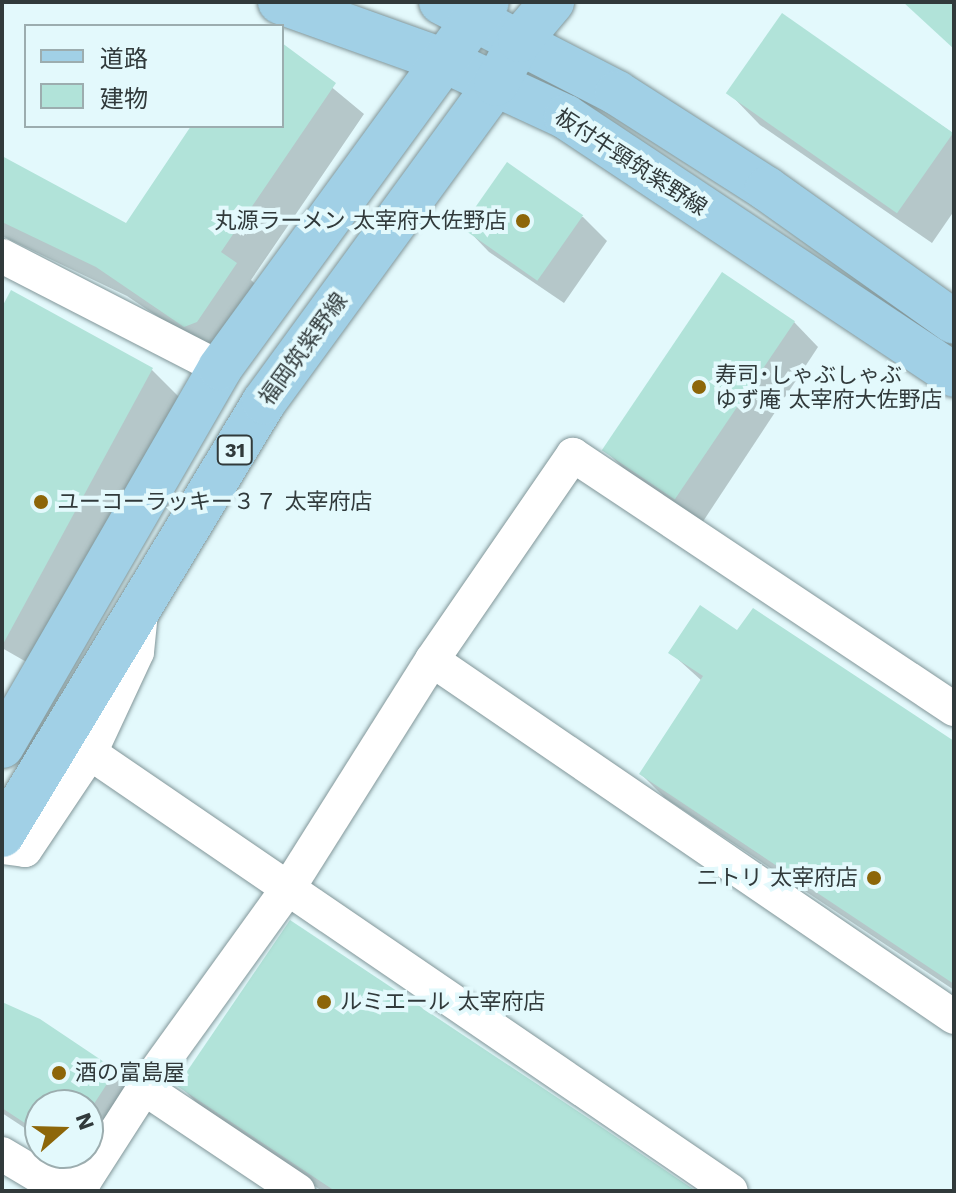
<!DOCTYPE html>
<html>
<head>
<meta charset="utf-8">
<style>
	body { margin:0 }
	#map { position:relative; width:956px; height:1193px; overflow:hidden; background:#e3f9fc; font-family:"Work Sans","Noto Sans JP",sans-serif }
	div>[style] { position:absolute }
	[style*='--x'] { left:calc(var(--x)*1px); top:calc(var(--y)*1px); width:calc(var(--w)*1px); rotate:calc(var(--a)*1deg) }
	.shadow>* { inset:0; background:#0003 }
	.building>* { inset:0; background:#b1e3d9; transform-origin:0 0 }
	.roads { filter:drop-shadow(0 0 2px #829699) drop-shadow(0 0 2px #829699) }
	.minor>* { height:34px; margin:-17px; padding:0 17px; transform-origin:17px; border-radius:17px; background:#fff }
	.major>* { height:44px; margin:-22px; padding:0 22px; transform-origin:22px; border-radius:22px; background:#a1d0e6 }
	.dots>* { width:22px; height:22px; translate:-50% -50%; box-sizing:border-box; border:4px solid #e3f9fc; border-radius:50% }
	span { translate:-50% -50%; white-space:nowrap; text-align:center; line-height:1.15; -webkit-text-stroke:8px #e3f9fc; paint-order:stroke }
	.shield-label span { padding:2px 6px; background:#e3f9fc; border:2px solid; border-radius:6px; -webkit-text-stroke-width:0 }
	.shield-label { font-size:20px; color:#313a3b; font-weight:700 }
	.street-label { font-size:22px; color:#313a3b }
	.poi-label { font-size:22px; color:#313a3b }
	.right { translate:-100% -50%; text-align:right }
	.left { translate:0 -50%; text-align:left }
	.frame { position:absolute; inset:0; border:4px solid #313a3b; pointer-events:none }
	.legend { position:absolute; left:24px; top:24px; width:260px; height:104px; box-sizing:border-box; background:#e3f9fc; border:2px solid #9cadaf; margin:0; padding:10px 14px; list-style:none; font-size:24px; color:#313a3b }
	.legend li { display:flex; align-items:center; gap:16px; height:40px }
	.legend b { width:40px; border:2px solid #9cadaf }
	.north { position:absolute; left:24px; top:1089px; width:80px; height:80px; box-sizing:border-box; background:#e3f9fc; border:2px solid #9cadaf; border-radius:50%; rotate:70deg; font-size:22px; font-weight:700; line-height:32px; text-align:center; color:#313a3b }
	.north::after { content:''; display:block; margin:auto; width:28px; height:36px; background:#8d6609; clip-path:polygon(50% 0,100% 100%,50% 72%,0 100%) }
</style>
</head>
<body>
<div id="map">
	<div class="shadow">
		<i style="clip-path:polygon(783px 16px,954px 134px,954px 211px,932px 243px,760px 125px,730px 94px)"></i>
		<i style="clip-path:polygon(282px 46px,364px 114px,251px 280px,265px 293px,215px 355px,127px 296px,2px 236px,2px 158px,127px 226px,193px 126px,282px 126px)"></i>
		<i style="clip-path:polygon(583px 217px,607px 241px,564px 303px,489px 252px,465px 227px)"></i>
		<i style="clip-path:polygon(12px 292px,152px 370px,183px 401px,37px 668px,2px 648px,2px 308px)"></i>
		<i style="clip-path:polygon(794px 322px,818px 347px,702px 523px,630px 475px,606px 451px)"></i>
		<i style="clip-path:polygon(671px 653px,954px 744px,954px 990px,665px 798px,641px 774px,702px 681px)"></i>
		<i style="clip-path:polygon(2px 1003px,115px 1071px,135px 1091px,85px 1168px,63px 1153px,88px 1153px,88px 1105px,40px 1105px,40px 1138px,2px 1113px)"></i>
		<i style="clip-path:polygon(180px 1086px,694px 1191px,322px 1191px,211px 1117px)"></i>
	</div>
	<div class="building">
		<i style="clip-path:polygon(903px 2px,954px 2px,954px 49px)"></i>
		<i style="left:782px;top:13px;width:209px;height:98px;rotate:35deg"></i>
		<i style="clip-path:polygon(282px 43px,336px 83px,221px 252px,237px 263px,197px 322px,184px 327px,96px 267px,2px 222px,2px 156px,126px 223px,191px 126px,282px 126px)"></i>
		<i style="left:507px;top:162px;width:93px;height:80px;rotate:35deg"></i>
		<i style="left:722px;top:272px;width:88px;height:215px;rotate:34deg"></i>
		<i style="clip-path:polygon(11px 290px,153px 368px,2px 646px,2px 307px)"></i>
		<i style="clip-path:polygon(700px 605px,737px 630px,753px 608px,954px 741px,954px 984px,639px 774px,703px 676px,668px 653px)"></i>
		<i style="clip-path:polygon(290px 920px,603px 1128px,696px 1191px,335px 1191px,177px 1086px)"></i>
		<i style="clip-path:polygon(2px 1002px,40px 1019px,116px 1070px,88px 1113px,88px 1105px,40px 1105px,40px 1133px,2px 1108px)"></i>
	</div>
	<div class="roads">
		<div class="minor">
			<i style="--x:2;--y:256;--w:245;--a:27.2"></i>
			<i style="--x:432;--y:660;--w:632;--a:34.37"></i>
			<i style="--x:90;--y:753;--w:776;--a:34.35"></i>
			<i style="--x:2;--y:847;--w:23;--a:7"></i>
			<i style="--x:25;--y:850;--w:117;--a:-56.2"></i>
			<i style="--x:90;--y:753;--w:111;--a:-65"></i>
			<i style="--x:137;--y:652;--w:40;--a:-84.3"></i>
			<i style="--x:2;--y:1154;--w:55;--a:30.8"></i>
			<i style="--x:49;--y:1182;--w:36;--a:-3"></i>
			<i style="--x:85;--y:1180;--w:109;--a:-57.3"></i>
			<i style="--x:298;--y:1191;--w:185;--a:-146.2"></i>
			<i style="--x:144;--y:1088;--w:248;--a:-54.2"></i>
			<i style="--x:289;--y:887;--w:268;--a:-57.8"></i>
			<i style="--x:432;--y:660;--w:249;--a:-55.5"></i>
			<i style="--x:573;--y:455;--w:458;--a:33.7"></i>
		</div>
		<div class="major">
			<i style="--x:280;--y:2;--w:175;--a:19.7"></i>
			<i style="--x:445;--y:61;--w:133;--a:24.8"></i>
			<i style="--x:566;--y:117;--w:466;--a:33.6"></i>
			<i style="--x:441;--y:2;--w:198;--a:27.3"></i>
			<i style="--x:617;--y:93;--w:178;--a:32.6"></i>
			<i style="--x:767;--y:189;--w:229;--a:35.4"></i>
			<i style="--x:2;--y:746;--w:436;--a:-60"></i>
			<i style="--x:220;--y:368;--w:453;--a:-53.9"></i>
			<i style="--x:2;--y:835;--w:506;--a:-58.82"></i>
			<i style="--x:264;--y:402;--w:394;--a:-53.9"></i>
			<i style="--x:496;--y:84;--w:50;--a:-61.4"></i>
			<i style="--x:520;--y:40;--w:50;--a:-49.9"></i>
		</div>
	</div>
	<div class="dots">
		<i style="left:523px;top:221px;background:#8d6609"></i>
		<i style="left:699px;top:387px;background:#8d6609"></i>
		<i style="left:41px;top:502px;background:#8d6609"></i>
		<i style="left:874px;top:878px;background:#8d6609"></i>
		<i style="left:324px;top:1002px;background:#8d6609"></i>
		<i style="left:59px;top:1073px;background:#8d6609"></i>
	</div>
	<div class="shield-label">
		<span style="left:235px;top:450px">31</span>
	</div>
	<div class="street-label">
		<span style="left:631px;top:162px;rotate:33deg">板付牛頸筑紫野線</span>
		<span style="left:303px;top:349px;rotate:-54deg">福岡筑紫野線</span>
	</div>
	<div class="poi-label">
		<span class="right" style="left:507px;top:221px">丸源ラーメン 太宰府大佐野店</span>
		<span class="left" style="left:715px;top:387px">寿司･しゃぶしゃぶ<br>ゆず庵 太宰府大佐野店</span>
		<span class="left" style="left:57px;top:502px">ユーコーラッキー３７ 太宰府店</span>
		<span class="right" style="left:858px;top:878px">ニトリ 太宰府店</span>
		<span class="left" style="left:340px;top:1002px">ルミエール 太宰府店</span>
		<span class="left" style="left:75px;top:1073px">酒の富島屋</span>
	</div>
	<div class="frame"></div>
	<ul class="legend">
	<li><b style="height:10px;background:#a1d0e6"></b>道路</li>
	<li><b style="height:22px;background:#b1e3d9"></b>建物</li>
	</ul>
	<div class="north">N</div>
</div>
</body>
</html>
